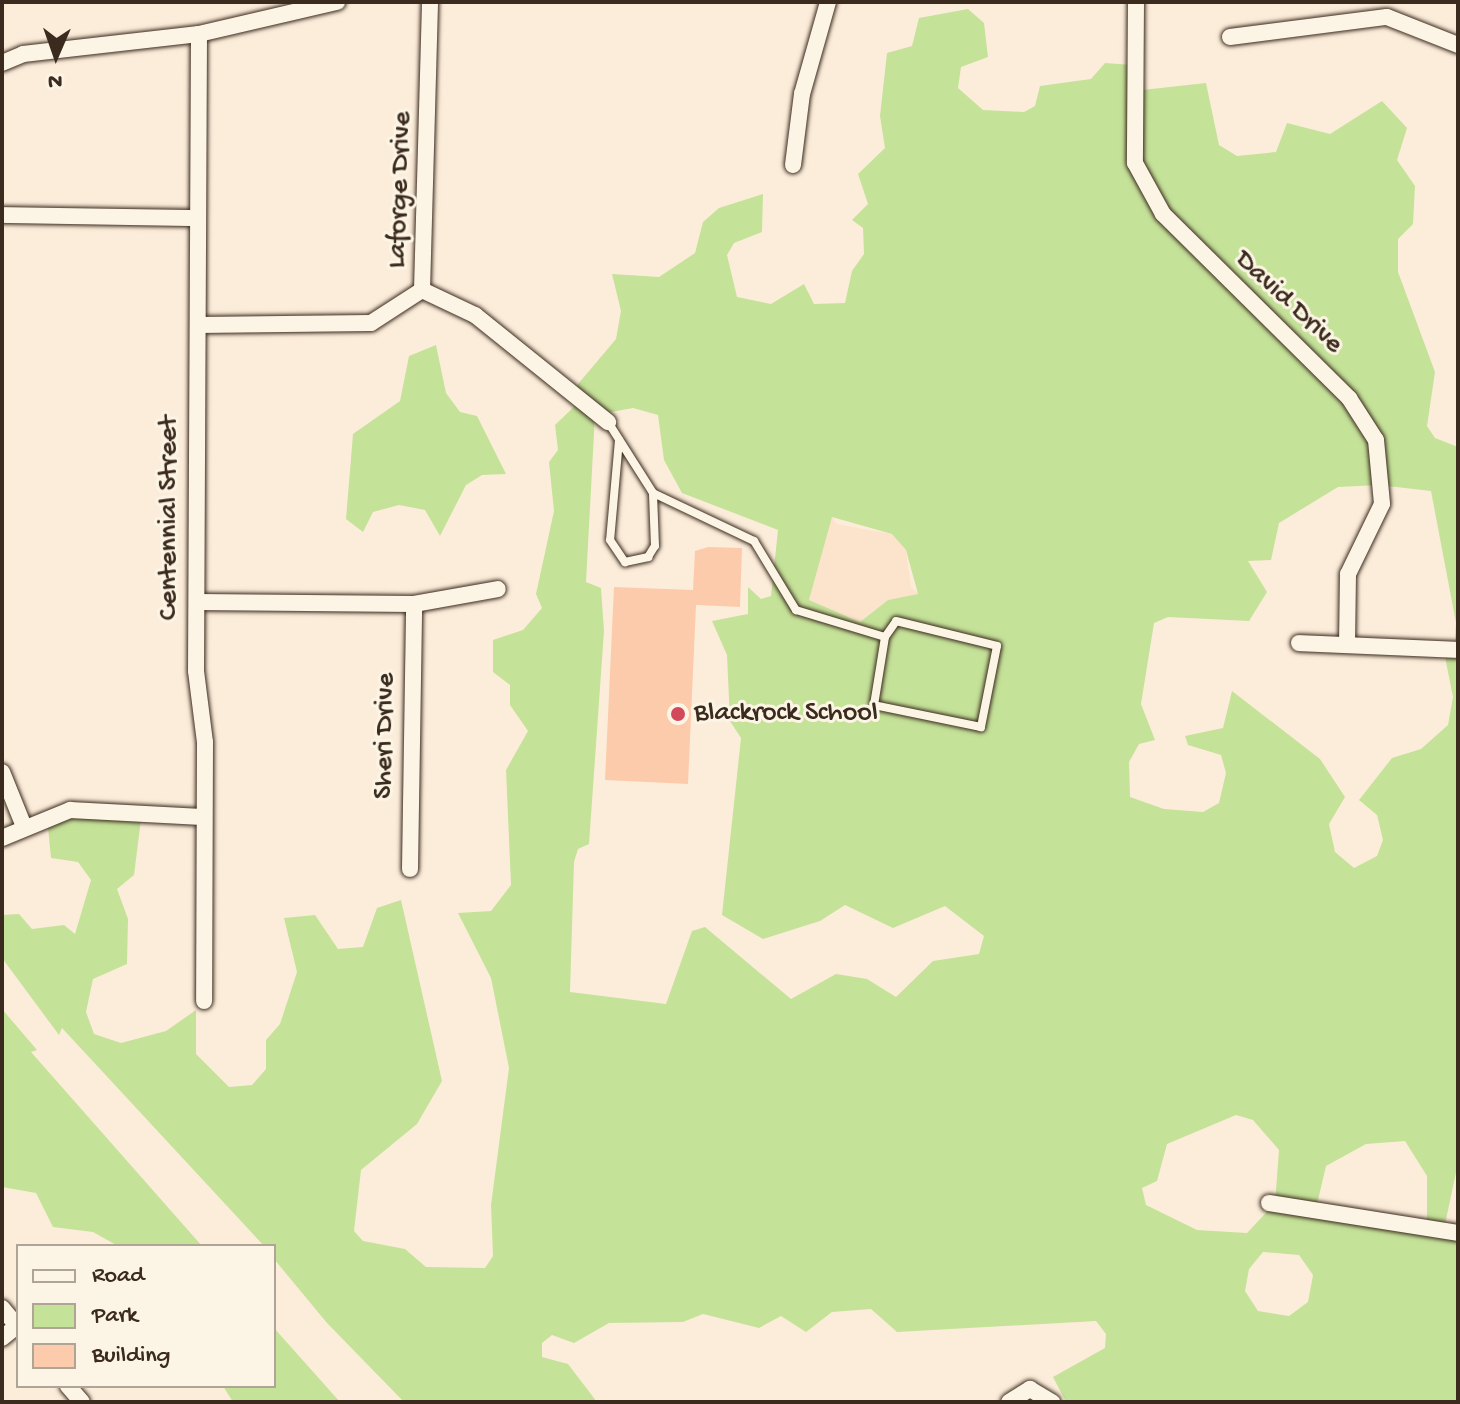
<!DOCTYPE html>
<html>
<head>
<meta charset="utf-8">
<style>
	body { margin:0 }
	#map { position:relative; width:1460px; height:1404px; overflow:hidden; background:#fcedda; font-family:"Gochi Hand",sans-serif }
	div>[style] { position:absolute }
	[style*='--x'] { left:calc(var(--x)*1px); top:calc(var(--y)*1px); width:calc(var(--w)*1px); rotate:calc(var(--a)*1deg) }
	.built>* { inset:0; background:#fce3cc }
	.green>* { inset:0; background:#c5e299 }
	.building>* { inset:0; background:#fccbac }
	.roads { filter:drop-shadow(0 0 2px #3b2a1e) drop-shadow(0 0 2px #3b2a1e) }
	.lane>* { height:8px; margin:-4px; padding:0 4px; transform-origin:4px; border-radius:4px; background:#fcf5e5 }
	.street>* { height:16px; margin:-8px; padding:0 8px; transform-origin:8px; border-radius:8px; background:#fcf5e5 }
	.dots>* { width:22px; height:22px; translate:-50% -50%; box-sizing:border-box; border:4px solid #fcf5e5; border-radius:50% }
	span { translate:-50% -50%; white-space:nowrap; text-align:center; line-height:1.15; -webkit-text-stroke:6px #fcf5e5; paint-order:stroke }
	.street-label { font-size:28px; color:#3b2a1e }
	.poi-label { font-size:28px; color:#3b2a1e }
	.left { translate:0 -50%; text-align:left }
	.frame { position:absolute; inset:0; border:4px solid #3b2a1e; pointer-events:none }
	.legend { position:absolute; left:16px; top:1244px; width:260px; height:144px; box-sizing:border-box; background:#fcf5e5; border:2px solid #afa495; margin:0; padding:10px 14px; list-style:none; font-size:24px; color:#3b2a1e }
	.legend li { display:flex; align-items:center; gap:16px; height:40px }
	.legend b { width:40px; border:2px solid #afa495 }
	.north { position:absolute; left:16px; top:16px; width:80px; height:80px; -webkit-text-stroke:6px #fcf5e5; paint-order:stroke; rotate:182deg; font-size:22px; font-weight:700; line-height:32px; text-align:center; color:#3b2a1e }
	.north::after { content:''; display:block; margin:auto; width:28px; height:36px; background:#3b2a1e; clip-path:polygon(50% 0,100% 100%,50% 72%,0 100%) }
</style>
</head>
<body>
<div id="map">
	<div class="built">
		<i style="clip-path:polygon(832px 516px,836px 524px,892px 534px,906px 550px,911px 587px,919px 594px,888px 600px,860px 622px,809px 600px)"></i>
	</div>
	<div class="green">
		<i style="clip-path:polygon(evenodd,968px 9px,984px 23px,988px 57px,961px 67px,958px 88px,983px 110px,1024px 112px,1035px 106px,1040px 86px,1091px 79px,1105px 63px,1132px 65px,1133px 91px,1206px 83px,1219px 145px,1237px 156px,1276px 152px,1287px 123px,1330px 134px,1382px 101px,1407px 128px,1397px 160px,1415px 186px,1413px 224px,1398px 239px,1398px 272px,1435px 372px,1427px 426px,1435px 438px,1458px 447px,1458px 1163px,1444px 1229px,1458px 1236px,1458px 1402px,1066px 1402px,1053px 1377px,1105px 1348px,1106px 1334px,1096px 1321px,897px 1332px,871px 1309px,832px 1312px,806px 1332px,781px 1316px,759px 1328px,703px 1314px,683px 1322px,609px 1323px,574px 1343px,552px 1335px,542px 1343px,542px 1357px,568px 1364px,597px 1402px,404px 1402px,327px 1323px,274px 1259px,274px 1246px,264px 1246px,62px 1028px,59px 1035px,2px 958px,2px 915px,19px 914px,32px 929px,64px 925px,75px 934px,91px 880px,78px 862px,51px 858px,47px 817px,142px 811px,134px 875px,117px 889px,128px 919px,127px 964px,93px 979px,86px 1012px,94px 1034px,121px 1043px,166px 1031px,196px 1010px,196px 1054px,229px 1087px,252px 1085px,266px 1069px,266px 1040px,280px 1024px,297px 972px,284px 918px,315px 915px,338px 949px,363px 947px,377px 908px,401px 900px,442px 1081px,417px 1124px,361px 1170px,354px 1231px,363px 1241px,405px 1249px,426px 1267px,485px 1268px,493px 1256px,491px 1205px,509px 1068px,491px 978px,458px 913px,491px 911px,511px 885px,506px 770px,528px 731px,510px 705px,510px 685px,493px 672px,493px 640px,523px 630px,542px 608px,536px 594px,554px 511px,549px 462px,558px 450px,555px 425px,580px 401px,573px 390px,616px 339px,621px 311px,612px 274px,659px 277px,695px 253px,703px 222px,719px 208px,763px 194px,762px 232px,734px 243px,727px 255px,737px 297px,771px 304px,804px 284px,814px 304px,845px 303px,852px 271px,864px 254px,863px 228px,852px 220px,868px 204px,858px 174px,885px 148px,880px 116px,887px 53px,912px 46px,919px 18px,968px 9px,633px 408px,658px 415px,664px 460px,682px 493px,778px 530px,771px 596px,761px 599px,748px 587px,748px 614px,712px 621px,727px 655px,730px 721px,741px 738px,722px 915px,763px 939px,820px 921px,845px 905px,893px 928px,945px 906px,984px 936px,979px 954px,933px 961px,896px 997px,867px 979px,836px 974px,791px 999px,705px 927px,692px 931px,666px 1004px,570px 992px,574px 862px,578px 849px,589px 844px,604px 631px,601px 588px,586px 582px,595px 415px,633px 408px,968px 9px,1379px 485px,1431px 491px,1456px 623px,1454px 649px,1444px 652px,1453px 697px,1448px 725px,1421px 749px,1392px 758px,1359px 800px,1377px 815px,1383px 840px,1377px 856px,1354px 868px,1335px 852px,1329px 824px,1345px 797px,1320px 759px,1232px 691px,1223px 728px,1185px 736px,1188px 745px,1221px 755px,1226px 773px,1219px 803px,1203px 812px,1164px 809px,1130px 797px,1129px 762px,1139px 744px,1155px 740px,1141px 704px,1154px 623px,1168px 617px,1249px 621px,1267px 592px,1248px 561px,1271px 560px,1279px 523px,1338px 487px,1379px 485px,968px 9px,832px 517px,892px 534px,906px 550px,918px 594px,888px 600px,860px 622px,809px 600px,832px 517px,968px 9px,1236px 1115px,1253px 1120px,1279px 1150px,1275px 1203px,1247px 1233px,1197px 1230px,1146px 1205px,1142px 1188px,1157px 1181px,1167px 1144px,1236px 1115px,968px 9px,1405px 1141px,1427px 1176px,1427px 1223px,1315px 1213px,1326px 1166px,1366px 1144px,1405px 1141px,968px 9px,1263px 1252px,1299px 1255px,1313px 1275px,1308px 1302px,1289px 1316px,1258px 1311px,1245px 1291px,1249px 1269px,1263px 1252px)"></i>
		<i style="clip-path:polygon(436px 345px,446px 393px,460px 412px,477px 416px,506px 474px,482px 475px,466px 485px,440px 536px,425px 510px,399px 505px,373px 512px,363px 532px,346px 519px,353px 434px,400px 401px,409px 356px)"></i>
		<i style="clip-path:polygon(2px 1009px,37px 1050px,31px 1052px,202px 1246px,118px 1246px,93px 1232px,53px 1227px,36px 1193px,2px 1187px)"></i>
		<i style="clip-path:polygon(274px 1328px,340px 1402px,233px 1402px,223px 1386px,274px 1386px)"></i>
	</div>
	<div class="building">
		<i style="clip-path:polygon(708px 547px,742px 548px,740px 607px,696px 605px,688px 784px,605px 780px,614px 587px,693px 590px,695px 551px)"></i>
	</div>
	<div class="roads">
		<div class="lane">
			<i style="--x:608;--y:422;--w:84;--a:57.6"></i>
			<i style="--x:653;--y:493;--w:112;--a:25.4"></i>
			<i style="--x:754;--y:541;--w:81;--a:58.7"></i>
			<i style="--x:796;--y:610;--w:93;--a:16.9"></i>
			<i style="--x:885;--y:637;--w:19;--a:-55"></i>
			<i style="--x:896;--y:621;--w:104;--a:13.9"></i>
			<i style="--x:997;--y:646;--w:83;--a:101.2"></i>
			<i style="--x:981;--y:727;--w:109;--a:-168.4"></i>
			<i style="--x:874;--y:705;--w:69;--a:-80.8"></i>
			<i style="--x:619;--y:440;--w:100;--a:95.1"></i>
			<i style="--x:610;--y:540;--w:27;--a:56"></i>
			<i style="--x:625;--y:562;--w:24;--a:-12"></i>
			<i style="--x:648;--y:557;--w:13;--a:-58"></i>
			<i style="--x:655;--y:546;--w:53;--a:-92.2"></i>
		</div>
		<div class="street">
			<i style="--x:1136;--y:2;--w:161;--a:90.4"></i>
			<i style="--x:1135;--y:163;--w:58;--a:61.2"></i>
			<i style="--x:1163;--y:214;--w:262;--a:44.7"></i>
			<i style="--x:1349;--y:398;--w:50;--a:57.3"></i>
			<i style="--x:1376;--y:440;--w:64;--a:84.6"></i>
			<i style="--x:1382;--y:504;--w:78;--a:115.9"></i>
			<i style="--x:1348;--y:574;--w:70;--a:90.8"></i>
			<i style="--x:199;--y:34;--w:637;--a:90.27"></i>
			<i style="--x:196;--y:671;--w:72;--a:82.8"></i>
			<i style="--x:205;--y:742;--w:259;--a:90.2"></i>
			<i style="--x:1230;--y:37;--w:158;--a:-7.3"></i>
			<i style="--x:1387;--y:17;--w:76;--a:21.5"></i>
			<i style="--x:2;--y:63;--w:23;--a:-23"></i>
			<i style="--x:23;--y:54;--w:177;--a:-6.5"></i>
			<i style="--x:199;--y:34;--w:142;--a:-13.1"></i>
			<i style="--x:793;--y:165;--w:72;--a:-82.8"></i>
			<i style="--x:802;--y:94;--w:96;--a:-74.2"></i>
			<i style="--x:2;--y:215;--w:195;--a:0.9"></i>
			<i style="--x:422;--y:290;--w:59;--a:25.3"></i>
			<i style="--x:475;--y:315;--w:171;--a:38.8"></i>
			<i style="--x:198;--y:325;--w:173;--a:-0.7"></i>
			<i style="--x:371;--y:323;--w:61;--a:-32.9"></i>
			<i style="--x:422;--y:290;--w:288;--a:-88.4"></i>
			<i style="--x:197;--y:602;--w:217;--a:0.5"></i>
			<i style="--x:414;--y:604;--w:85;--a:-10.1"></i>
			<i style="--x:1299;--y:643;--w:159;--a:2.5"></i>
			<i style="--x:2;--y:772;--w:56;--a:68"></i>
			<i style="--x:2;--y:838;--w:74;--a:-22.4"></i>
			<i style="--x:70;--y:810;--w:132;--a:3"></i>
			<i style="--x:410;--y:869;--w:265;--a:-89.1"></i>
			<i style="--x:1269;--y:1203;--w:191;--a:9"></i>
			<i style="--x:2;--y:1308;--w:25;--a:50"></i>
			<i style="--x:2;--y:1338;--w:19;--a:-39"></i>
			<i style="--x:68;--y:1386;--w:21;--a:49"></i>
			<i style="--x:1009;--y:1402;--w:25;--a:-32"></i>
			<i style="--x:1030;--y:1389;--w:26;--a:31"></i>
		</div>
	</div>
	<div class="dots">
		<i style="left:678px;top:714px;background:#d1495b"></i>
	</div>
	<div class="street-label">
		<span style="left:401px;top:190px;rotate:-88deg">Laforge Drive</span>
		<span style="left:1288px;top:303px;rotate:43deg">David Drive</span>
		<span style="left:170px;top:518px;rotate:-90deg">Centennial Street</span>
		<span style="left:386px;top:736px;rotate:-89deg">Sheri Drive</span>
	</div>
	<div class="poi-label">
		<span class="left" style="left:694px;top:714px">Blackrock School</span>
	</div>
	<div class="frame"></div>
	<ul class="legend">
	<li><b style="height:10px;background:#fcf5e5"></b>Road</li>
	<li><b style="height:22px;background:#c5e299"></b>Park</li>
	<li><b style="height:22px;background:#fccbac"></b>Building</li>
	</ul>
	<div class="north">N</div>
</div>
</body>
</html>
